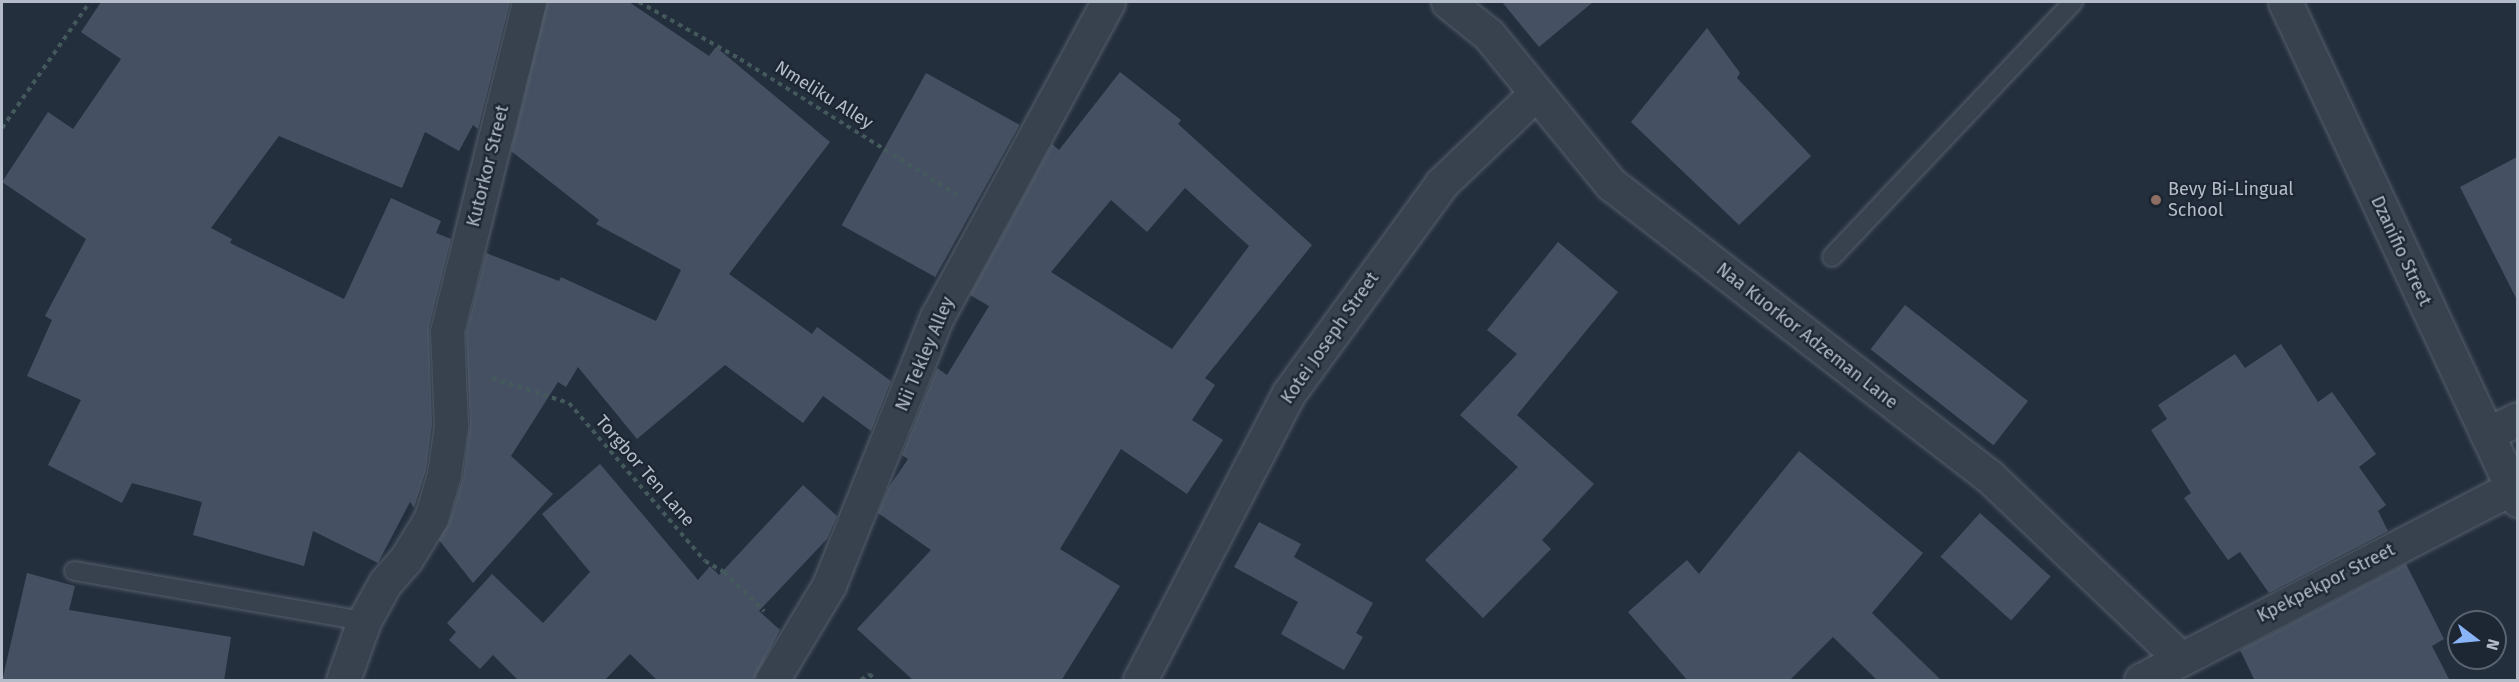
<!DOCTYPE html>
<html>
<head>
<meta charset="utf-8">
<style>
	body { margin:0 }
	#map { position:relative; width:2519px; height:682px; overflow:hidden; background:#242f3e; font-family:"Fira Sans",sans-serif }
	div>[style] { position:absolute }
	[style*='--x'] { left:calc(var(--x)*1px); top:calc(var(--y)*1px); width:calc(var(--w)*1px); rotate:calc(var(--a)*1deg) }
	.building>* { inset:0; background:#455162; transform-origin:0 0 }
	.path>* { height:4px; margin-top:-2px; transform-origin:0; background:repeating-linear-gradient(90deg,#44595c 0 4.5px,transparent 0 9px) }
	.roads { filter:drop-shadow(0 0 2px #565f6c) drop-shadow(0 0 2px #565f6c) }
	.service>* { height:18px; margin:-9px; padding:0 9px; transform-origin:9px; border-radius:9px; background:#38414e }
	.minor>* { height:33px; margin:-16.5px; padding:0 16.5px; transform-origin:16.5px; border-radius:16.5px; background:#38414e }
	.dots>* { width:16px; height:16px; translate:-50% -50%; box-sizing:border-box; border:3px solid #1d2633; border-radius:50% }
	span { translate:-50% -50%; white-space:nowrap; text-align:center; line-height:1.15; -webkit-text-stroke:4.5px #1d2633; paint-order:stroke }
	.street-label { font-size:18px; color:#b4bcc9 }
	.poi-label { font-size:18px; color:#b4bcc9 }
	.left { translate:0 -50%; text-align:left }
	.frame { position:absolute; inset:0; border:3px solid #b4bcc9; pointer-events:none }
	.north { position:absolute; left:2447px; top:610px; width:60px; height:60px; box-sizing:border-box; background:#1d2633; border:2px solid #59626f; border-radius:50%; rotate:106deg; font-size:16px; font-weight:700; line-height:24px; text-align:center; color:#b4bcc9 }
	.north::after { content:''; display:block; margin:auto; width:21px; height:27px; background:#8ab4f8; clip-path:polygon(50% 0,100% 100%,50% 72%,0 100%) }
</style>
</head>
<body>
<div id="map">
	<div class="building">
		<i style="clip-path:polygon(101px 2px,510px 2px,478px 129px,473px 125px,459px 151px,425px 132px,402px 188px,279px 136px,211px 228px,232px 239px,230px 243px,344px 299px,391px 198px,441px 221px,436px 233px,451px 239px,429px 327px,432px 425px,426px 470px,414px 508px,410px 502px,378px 563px,313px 531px,304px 566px,193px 535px,202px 502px,132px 483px,122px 503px,48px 465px,81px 400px,27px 376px,52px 320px,45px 316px,86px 239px,2px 182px,48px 112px,73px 129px,121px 59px,81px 32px)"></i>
		<i style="clip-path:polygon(547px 2px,629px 2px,709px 56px,716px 47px,830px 142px,729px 274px,812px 334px,817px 327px,891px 381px,871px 431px,823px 396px,803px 423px,725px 365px,637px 439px,578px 367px,566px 387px,558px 382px,511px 456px,553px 494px,473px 583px,439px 540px,449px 523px,463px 477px,470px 425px,466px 333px,486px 253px,559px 281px,561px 277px,656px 321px,681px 270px,596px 224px,599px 220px,511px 151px)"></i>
		<i style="clip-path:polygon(1502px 2px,1593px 2px,1539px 47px)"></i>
		<i style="clip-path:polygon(1707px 28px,1740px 73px,1737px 78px,1811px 156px,1739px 225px,1631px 122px)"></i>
		<i style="clip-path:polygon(evenodd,1120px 72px,1181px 120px,1178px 124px,1312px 245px,1205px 378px,1215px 385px,1192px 420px,1223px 440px,1187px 494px,1121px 449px,1060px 549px,1120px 586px,1061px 681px,914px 681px,857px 629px,931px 550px,878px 513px,889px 487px,908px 459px,902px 455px,937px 368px,947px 375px,989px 306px,970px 295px,1052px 144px,1059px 150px,1120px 72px,1185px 188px,1249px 246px,1172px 349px,1051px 272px,1111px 200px,1147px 232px,1185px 188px)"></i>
		<i style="left:926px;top:73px;width:107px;height:174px;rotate:29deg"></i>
		<i style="clip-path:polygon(2517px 157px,2517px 300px,2460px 187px)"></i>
		<i style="clip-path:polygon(1558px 242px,1618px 292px,1517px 415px,1594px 484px,1542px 540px,1551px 549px,1483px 618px,1425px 560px,1518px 467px,1460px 415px,1517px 354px,1487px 330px)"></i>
		<i style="left:1905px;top:305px;width:156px;height:56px;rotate:38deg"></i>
		<i style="clip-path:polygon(2281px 344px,2318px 402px,2332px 392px,2376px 454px,2359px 467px,2386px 505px,2378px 511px,2388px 531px,2269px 593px,2240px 552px,2228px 560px,2184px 498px,2191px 493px,2151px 430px,2167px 419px,2158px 405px,2235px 354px,2245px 368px)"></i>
		<i style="clip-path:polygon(1799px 451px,1923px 553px,1872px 613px,1942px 681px,1878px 681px,1833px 637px,1789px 681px,1688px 681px,1628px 612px,1687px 560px,1699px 574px)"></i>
		<i style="clip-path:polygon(600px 464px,698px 580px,710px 566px,719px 575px,803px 485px,837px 516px,827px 539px,759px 611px,780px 630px,753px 681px,658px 681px,630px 654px,604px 681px,519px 681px,493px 655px,480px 669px,449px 640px,456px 632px,447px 623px,492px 574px,543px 623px,590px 572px,542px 514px)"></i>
		<i style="left:1980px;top:513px;width:95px;height:59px;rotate:42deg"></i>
		<i style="clip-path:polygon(1259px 522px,1301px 544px,1294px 557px,1373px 603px,1356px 633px,1363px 637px,1344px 670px,1281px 634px,1298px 602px,1234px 567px)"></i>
		<i style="clip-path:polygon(2406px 564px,2444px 639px,2432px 646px,2450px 681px,2255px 681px,2240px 650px)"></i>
		<i style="clip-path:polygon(27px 573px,75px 586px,69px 610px,231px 637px,224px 681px,2px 681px)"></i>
	</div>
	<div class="path">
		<i style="--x:639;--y:2;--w:116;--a:29.4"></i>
		<i style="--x:740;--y:59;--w:255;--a:32"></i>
		<i style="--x:2;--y:128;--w:154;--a:-55.1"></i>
		<i style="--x:492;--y:378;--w:81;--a:18"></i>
		<i style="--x:569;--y:403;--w:208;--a:49.3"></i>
		<i style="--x:705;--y:561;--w:22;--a:30"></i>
		<i style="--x:724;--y:572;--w:56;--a:44.3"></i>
		<i style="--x:861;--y:680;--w:10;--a:-37"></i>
		<i style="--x:869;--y:674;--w:9;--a:41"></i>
	</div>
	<div class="roads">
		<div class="service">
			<i style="--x:1832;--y:257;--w:351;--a:-46.6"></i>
			<i style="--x:74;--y:571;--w:294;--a:9.8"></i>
		</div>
		<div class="minor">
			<i style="--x:1448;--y:2;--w:53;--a:38.8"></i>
			<i style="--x:1489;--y:35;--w:193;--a:50.7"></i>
			<i style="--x:1611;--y:184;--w:478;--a:37.7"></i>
			<i style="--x:1989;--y:476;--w:264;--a:43.6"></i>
			<i style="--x:2285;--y:2;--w:550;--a:64.93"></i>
			<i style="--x:2487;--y:434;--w:34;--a:-26"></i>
			<i style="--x:343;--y:680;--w:63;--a:-70.4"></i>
			<i style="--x:364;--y:621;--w:43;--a:-61.1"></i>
			<i style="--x:385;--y:583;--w:32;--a:-49"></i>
			<i style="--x:406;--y:559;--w:48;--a:-58.6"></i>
			<i style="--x:431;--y:518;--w:46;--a:-73.5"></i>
			<i style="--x:444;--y:474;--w:49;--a:-81.7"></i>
			<i style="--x:451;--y:426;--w:95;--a:-92.4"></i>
			<i style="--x:447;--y:331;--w:339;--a:-76"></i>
			<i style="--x:772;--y:680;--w:111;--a:-59"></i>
			<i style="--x:829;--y:585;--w:289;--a:-68.1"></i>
			<i style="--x:937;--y:317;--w:358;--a:-61.5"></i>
			<i style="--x:1140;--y:680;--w:323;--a:-62.6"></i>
			<i style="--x:1289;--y:393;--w:260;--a:-53.9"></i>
			<i style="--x:1442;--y:183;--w:129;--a:-43.7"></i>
			<i style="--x:2141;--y:680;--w:418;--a:-27.4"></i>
		</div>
	</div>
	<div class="dots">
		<i style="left:2156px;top:200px;background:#8d6e63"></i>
	</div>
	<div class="street-label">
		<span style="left:824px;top:95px;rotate:32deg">Nmeliku Alley</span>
		<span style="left:488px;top:166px;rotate:-76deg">Kutorkor Street</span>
		<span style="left:2401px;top:251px;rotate:65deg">Dzanifio Street</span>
		<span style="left:1807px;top:336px;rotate:38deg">Naa Kuorkor Adzeman Lane</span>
		<span style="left:1330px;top:338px;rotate:-55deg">Kotei Joseph Street</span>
		<span style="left:925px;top:354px;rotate:-67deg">Nii Tekley Alley</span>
		<span style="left:645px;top:471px;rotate:49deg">Torgbor Ten Lane</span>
		<span style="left:2326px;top:583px;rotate:-27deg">Kpekpekpor Street</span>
	</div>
	<div class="poi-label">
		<span class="left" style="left:2168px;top:200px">Bevy Bi-Lingual<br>School</span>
	</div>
	<div class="frame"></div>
	<div class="north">N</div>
</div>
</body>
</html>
